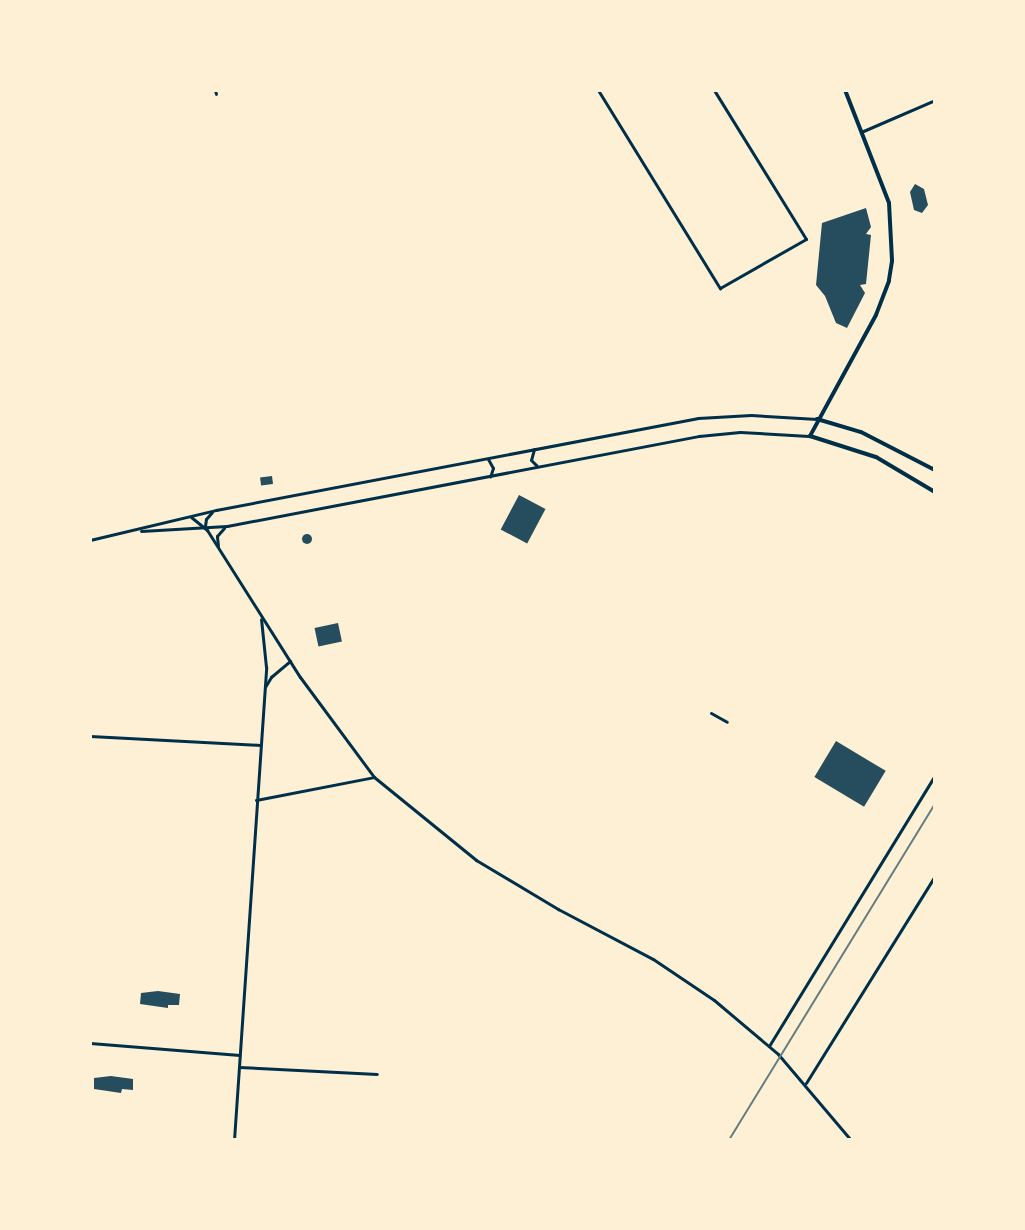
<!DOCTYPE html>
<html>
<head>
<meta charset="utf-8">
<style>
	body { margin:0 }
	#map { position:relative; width:1025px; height:1230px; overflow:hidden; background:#fdf0d5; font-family:"Noto Sans",sans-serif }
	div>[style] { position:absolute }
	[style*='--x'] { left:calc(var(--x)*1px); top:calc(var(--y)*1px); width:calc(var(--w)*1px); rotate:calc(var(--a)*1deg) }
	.building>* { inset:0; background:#264d5e; transform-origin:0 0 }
	.round { border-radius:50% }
	.minor>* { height:3px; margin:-1.5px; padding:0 1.5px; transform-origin:1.5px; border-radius:1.5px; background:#003049 }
	.tertiary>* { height:3px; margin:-1.5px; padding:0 1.5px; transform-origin:1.5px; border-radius:1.5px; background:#003049 }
	.secondary>* { height:4px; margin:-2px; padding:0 2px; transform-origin:2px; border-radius:2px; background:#003049 }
	.rail>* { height:2px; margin:-1px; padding:0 1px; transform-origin:1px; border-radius:1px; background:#657d81 }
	span { translate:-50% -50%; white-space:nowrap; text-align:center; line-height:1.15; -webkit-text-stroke:6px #fdf0d5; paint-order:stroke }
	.frame { position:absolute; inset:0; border:92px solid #fdf0d5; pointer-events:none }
</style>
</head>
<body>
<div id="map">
	<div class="building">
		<i style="clip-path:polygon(915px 184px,924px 189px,928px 205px,922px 213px,914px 210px,910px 192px)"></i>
		<i style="clip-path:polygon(866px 208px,871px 227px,866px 234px,871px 235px,866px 284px,860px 285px,865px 293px,847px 328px,836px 323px,825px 296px,816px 285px,822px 223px)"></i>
		<i style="left:272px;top:476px;width:8px;height:12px;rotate:83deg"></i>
		<i style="left:519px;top:495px;width:30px;height:39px;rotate:28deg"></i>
		<i class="round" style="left:302px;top:534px;width:10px;height:10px"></i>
		<i style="left:338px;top:623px;width:19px;height:24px;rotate:78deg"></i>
		<i style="left:836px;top:741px;width:58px;height:42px;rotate:31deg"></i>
		<i style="clip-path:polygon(158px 991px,180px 994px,179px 1005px,168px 1005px,168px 1008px,140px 1004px,141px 993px)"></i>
		<i style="clip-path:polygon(111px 1076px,133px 1079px,133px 1090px,122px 1089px,121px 1093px,94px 1089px,94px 1078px)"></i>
	</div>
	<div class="minor">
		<i style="--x:215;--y:90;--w:4;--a:76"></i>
		<i style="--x:598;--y:90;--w:233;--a:58.4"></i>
		<i style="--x:720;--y:288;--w:99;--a:-29.7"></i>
		<i style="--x:806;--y:239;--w:175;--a:-121.7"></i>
		<i style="--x:861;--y:132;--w:81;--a:-23.4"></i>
		<i style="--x:711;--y:713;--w:18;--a:29"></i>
		<i style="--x:90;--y:736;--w:170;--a:3"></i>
		<i style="--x:90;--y:1043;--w:150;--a:4.6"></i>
		<i style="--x:239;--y:1067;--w:138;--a:2.9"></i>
		<i style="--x:806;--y:1083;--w:244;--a:-58.1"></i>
	</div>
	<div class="tertiary">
		<i style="--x:534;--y:449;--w:11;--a:105"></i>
		<i style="--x:531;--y:460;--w:8;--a:45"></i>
		<i style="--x:488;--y:459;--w:10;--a:61"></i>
		<i style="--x:493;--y:468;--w:9;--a:108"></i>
		<i style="--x:191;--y:517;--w:21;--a:39"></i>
		<i style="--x:207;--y:530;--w:174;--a:57.7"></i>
		<i style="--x:300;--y:677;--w:124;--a:53.5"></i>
		<i style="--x:374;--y:777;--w:132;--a:39.1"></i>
		<i style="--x:476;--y:860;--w:96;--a:30.9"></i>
		<i style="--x:558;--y:909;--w:107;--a:27.8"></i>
		<i style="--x:653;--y:959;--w:73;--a:33.9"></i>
		<i style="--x:714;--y:1000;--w:84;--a:40.2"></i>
		<i style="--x:778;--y:1054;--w:113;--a:49.7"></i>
		<i style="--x:205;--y:526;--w:7;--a:-82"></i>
		<i style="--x:206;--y:519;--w:9;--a:-49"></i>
		<i style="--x:141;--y:531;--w:86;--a:-3.3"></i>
		<i style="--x:227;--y:526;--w:481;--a:-10.8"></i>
		<i style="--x:699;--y:436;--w:41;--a:-5.6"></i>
		<i style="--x:740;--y:432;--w:69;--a:3.3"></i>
		<i style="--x:90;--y:540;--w:130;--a:-13.4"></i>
		<i style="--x:216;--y:510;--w:491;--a:-10.8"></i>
		<i style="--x:698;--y:418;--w:53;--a:-3.2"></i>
		<i style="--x:751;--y:415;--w:66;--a:3.5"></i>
		<i style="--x:218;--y:546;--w:10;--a:-96"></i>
		<i style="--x:217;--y:536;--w:11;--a:-49"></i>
		<i style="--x:265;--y:687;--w:12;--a:-59"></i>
		<i style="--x:271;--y:677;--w:25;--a:-40"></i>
		<i style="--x:256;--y:800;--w:120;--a:-11"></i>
		<i style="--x:769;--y:1046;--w:318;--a:-58.5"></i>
		<i style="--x:234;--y:1140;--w:474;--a:-86.1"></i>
		<i style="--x:266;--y:667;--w:48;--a:-95.9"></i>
	</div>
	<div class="secondary">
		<i style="--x:845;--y:90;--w:121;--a:68.7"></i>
		<i style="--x:889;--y:203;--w:58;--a:87"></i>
		<i style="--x:892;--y:261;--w:20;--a:99"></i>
		<i style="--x:889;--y:281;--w:36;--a:111"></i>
		<i style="--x:876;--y:315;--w:138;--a:118.6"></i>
		<i style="--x:810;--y:436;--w:69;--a:17.7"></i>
		<i style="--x:876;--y:457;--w:69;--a:30.7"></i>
		<i style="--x:817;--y:419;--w:46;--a:16.5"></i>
		<i style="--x:861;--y:432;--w:83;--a:27.2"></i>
	</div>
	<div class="rail">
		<i style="--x:729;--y:1140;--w:394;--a:-58.5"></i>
	</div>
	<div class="frame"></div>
</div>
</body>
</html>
